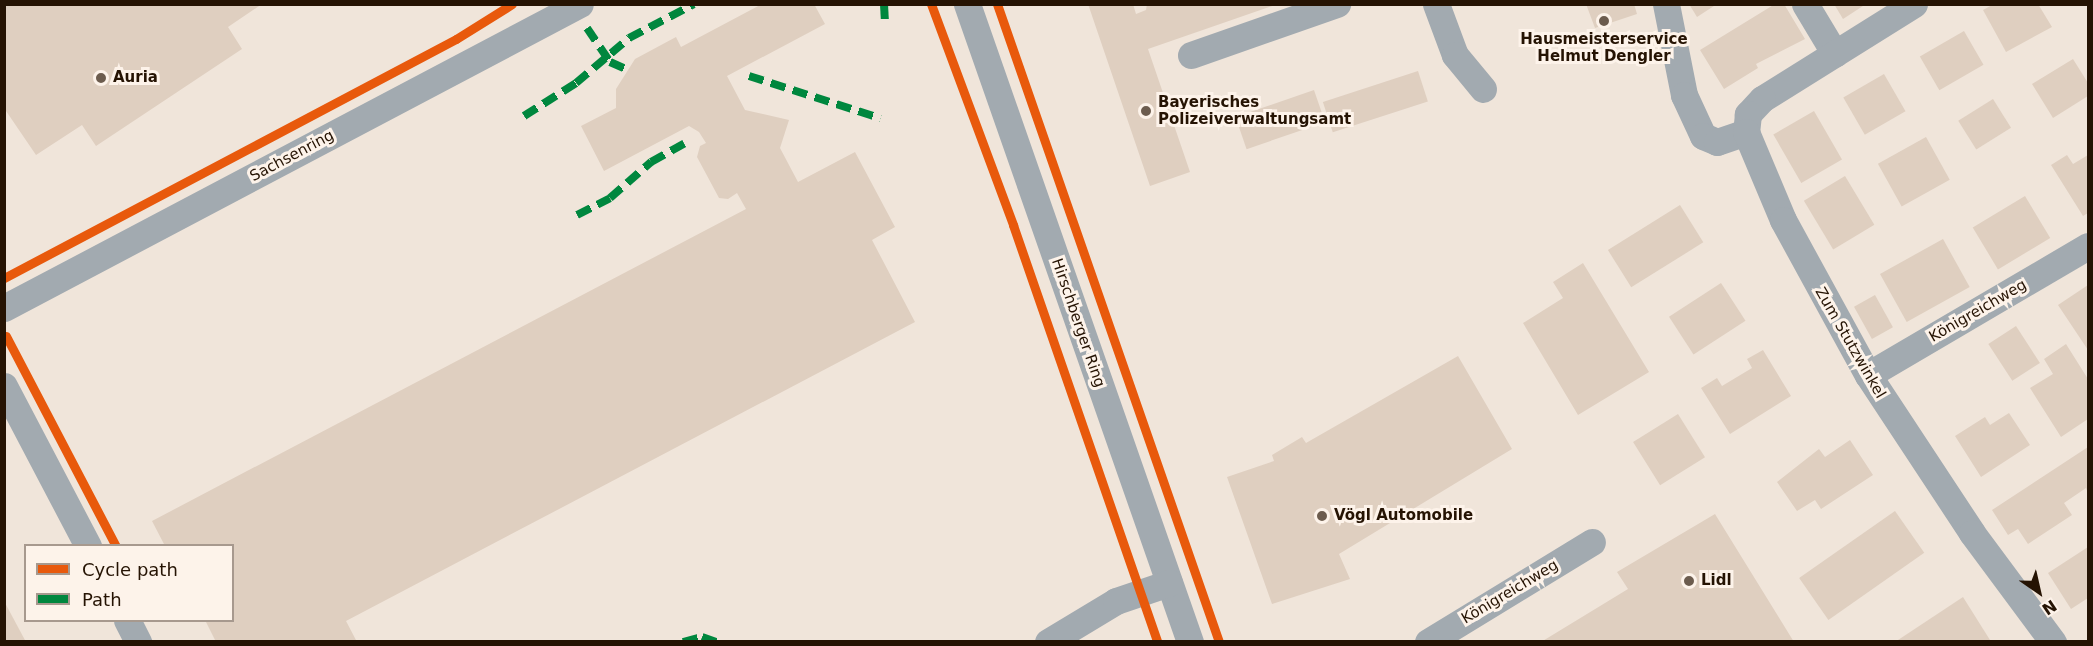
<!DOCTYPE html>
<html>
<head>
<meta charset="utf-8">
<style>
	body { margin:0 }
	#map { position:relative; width:2093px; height:646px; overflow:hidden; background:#f0e5da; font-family:"DejaVu Sans",sans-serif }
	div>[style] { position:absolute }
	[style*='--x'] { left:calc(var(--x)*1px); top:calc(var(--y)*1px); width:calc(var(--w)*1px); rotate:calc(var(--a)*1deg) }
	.building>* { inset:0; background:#dfcfc0; transform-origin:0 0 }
	.minor>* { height:27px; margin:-13.5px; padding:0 13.5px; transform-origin:13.5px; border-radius:13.5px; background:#a2aab0 }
	.quiet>* { height:8px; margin-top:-4px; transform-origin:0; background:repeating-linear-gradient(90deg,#00873e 0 15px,transparent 0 23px) }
	.cycleway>* { height:9px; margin:-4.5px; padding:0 4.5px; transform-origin:4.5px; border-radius:4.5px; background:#e8590c }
	.dots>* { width:16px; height:16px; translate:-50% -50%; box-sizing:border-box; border:3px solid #fdf3ea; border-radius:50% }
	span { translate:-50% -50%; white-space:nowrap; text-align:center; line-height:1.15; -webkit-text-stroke:6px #fdf3ea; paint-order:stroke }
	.poi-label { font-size:15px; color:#251303; font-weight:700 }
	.left { translate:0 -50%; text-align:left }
	.street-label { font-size:15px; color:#251303 }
	.frame { position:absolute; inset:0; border:6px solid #251303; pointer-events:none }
	.legend { position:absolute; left:24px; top:544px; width:210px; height:78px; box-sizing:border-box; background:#fdf3ea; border:2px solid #a7998e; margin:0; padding:8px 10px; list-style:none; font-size:18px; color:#251303 }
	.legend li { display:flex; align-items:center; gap:12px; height:30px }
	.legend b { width:30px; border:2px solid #a7998e }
	.north { position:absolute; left:2009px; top:562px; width:60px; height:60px; -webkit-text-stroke:4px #fdf3ea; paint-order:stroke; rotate:146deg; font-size:16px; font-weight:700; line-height:24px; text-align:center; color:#251303 }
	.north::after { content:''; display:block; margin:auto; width:21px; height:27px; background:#251303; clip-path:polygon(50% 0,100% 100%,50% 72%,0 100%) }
</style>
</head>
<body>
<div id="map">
	<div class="building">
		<i style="clip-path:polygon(4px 4px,262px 4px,228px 27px,242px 49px,96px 146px,82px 125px,36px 155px,4px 108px)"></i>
		<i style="clip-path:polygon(762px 4px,814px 4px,825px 24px,727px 76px,745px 110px,789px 120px,780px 148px,798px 182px,855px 152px,895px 227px,872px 240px,915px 322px,346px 621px,357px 642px,216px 642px,205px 620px,232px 620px,232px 546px,165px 546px,152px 521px,746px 209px,737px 193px,728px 199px,719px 198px,697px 157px,700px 146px,706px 143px,699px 132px,689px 126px,604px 171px,581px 126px,616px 108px,616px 89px,635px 59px,676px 37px,681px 47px)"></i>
		<i style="clip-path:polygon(1088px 4px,1133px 4px,1136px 14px,1146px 10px,1147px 4px,1278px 4px,1148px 49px,1190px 172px,1150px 186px)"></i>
		<i style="clip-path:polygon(1586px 4px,1634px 4px,1637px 14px,1595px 28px)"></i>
		<i style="clip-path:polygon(1689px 4px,1717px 4px,1697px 17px)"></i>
		<i style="clip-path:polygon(1775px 4px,1784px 4px,1805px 39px,1756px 64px,1758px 68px,1724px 89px,1700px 50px)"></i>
		<i style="clip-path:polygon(1834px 4px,1866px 4px,1843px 19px)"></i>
		<i style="clip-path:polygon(1994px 4px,2038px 4px,2052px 27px,2006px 52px,1983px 10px)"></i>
		<i style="left:1964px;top:31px;width:39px;height:51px;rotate:60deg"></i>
		<i style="clip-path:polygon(2073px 59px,2088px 83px,2088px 96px,2053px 118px,2032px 84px)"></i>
		<i style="left:1418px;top:71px;width:32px;height:100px;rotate:72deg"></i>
		<i style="left:1884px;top:74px;width:43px;height:47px;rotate:60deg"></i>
		<i style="left:1314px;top:90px;width:34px;height:83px;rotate:71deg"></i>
		<i style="left:1993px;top:99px;width:34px;height:41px;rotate:58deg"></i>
		<i style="left:1814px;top:111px;width:56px;height:47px;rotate:60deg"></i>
		<i style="left:1926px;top:137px;width:49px;height:55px;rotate:61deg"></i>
		<i style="clip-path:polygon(2067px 155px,2073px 164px,2088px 155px,2088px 213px,2083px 216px,2051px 165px)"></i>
		<i style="left:1845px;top:176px;width:57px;height:48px;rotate:59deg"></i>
		<i style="left:2025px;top:196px;width:49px;height:61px;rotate:59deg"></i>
		<i style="left:1680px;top:205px;width:44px;height:85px;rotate:58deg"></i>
		<i style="left:1943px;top:239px;width:55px;height:72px;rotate:61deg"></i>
		<i style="clip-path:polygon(1583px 263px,1649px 372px,1578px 415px,1523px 323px,1563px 298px,1553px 282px)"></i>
		<i style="left:1721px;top:283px;width:45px;height:62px;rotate:57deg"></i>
		<i style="clip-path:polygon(2088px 285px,2088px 350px,2058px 305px)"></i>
		<i style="left:1875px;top:295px;width:37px;height:24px;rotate:61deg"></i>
		<i style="left:2016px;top:326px;width:44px;height:33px;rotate:57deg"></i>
		<i style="clip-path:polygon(2066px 344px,2088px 379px,2088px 419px,2061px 437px,2030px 388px,2053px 374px,2044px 359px)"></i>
		<i style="clip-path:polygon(1763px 350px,1791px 396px,1730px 434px,1701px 388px,1717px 378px,1722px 386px,1752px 368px,1747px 359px)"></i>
		<i style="clip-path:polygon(1458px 356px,1512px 449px,1339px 554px,1350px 579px,1272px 604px,1227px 477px,1274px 461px,1272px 455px,1302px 437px,1306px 443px)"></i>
		<i style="clip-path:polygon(2009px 413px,2030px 445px,1981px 477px,1955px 436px,1985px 417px,1990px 425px)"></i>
		<i style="left:1678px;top:414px;width:51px;height:53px;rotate:58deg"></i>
		<i style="clip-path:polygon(1850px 440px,1873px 475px,1821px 509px,1815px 500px,1797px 511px,1777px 482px,1819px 449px,1825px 457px)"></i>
		<i style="clip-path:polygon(2088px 447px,2088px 493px,2086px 488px,2064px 503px,2072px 515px,2028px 544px,2018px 529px,2008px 535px,1992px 510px)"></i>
		<i style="left:1895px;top:511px;width:51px;height:117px;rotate:55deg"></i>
		<i style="clip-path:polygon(1715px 514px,1794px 642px,1541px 642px,1628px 589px,1617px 572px)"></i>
		<i style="clip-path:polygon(2088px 547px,2088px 598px,2071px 609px,2048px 573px)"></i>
		<i style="clip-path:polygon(1963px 597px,1990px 640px,1988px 642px,1895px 642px)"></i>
		<i style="clip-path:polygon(4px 601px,26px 642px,4px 642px)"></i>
	</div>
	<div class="minor">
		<i style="--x:967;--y:4;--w:676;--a:70.73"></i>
		<i style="--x:1436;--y:4;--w:54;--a:69.6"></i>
		<i style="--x:1455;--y:55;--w:44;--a:50.5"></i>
		<i style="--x:1666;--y:4;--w:93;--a:78.8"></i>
		<i style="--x:1684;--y:95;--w:45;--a:65.1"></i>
		<i style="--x:1703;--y:136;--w:15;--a:23"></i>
		<i style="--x:1717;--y:142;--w:31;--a:-19"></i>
		<i style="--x:1805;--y:4;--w:58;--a:59"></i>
		<i style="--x:1914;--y:4;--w:179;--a:148"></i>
		<i style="--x:1762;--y:99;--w:21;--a:133"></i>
		<i style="--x:1748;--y:114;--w:18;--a:96"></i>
		<i style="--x:1746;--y:132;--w:95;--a:67.2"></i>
		<i style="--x:1783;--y:220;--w:177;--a:61.3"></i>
		<i style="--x:1868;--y:375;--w:189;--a:56.6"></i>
		<i style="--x:1972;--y:533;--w:136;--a:53.4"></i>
		<i style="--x:1191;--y:55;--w:155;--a:-19.3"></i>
		<i style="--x:4;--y:308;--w:651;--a:-27.82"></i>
		<i style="--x:1868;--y:375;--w:255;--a:-30.4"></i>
		<i style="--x:4;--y:386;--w:181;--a:62.3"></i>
		<i style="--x:127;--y:620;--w:25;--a:63"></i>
		<i style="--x:1048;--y:642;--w:79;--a:-31.1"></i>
		<i style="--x:1116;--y:601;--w:56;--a:-18.8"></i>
		<i style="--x:1428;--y:642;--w:192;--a:-31.4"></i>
	</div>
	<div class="quiet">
		<i style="--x:884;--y:4;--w:17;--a:87"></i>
		<i style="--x:587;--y:28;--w:41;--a:55.9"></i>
		<i style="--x:610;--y:62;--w:17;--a:24"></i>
		<i style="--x:749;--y:76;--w:138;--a:17.8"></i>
		<i style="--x:524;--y:116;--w:62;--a:-32.4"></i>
		<i style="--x:576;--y:83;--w:70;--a:-40.3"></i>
		<i style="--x:629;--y:38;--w:73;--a:-27.6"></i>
		<i style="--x:577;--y:215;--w:37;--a:-27"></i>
		<i style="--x:610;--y:198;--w:55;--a:-41.3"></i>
		<i style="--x:651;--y:162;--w:38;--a:-29"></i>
		<i style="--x:683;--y:642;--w:20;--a:-15"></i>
		<i style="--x:702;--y:637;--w:15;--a:20"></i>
	</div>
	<div class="cycleway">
		<i style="--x:931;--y:4;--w:236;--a:69.6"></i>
		<i style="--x:1013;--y:225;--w:441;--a:70.9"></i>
		<i style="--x:997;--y:4;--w:676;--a:70.81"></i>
		<i style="--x:4;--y:278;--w:511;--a:-27.87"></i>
		<i style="--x:456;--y:39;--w:66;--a:-32"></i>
		<i style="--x:6;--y:336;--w:237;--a:62.4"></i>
	</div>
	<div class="dots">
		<i style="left:1604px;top:21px;background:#6c5c4e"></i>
		<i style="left:101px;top:78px;background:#6c5c4e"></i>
		<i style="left:1146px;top:111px;background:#6c5c4e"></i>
		<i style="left:1322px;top:516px;background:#6c5c4e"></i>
		<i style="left:1689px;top:581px;background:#6c5c4e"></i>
	</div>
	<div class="poi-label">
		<span style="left:1604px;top:48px">Hausmeisterservice<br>Helmut Dengler</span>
		<span class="left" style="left:113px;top:78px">Auria</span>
		<span class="left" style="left:1158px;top:111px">Bayerisches<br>Polizeiverwaltungsamt</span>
		<span class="left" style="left:1334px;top:516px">Vögl Automobile</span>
		<span class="left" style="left:1701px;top:581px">Lidl</span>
	</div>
	<div class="street-label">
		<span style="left:292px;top:156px;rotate:-28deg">Sachsenring</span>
		<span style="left:1978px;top:311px;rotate:-30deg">Königreichweg</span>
		<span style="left:1078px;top:323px;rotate:71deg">Hirschberger Ring</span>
		<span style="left:1850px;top:343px;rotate:60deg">Zum Stutzwinkel</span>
		<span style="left:1510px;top:592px;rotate:-31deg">Königreichweg</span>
	</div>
	<div class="frame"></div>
	<ul class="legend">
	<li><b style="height:8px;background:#e8590c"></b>Cycle path</li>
	<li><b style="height:8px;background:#00873e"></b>Path</li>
	</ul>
	<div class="north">N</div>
</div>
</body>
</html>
